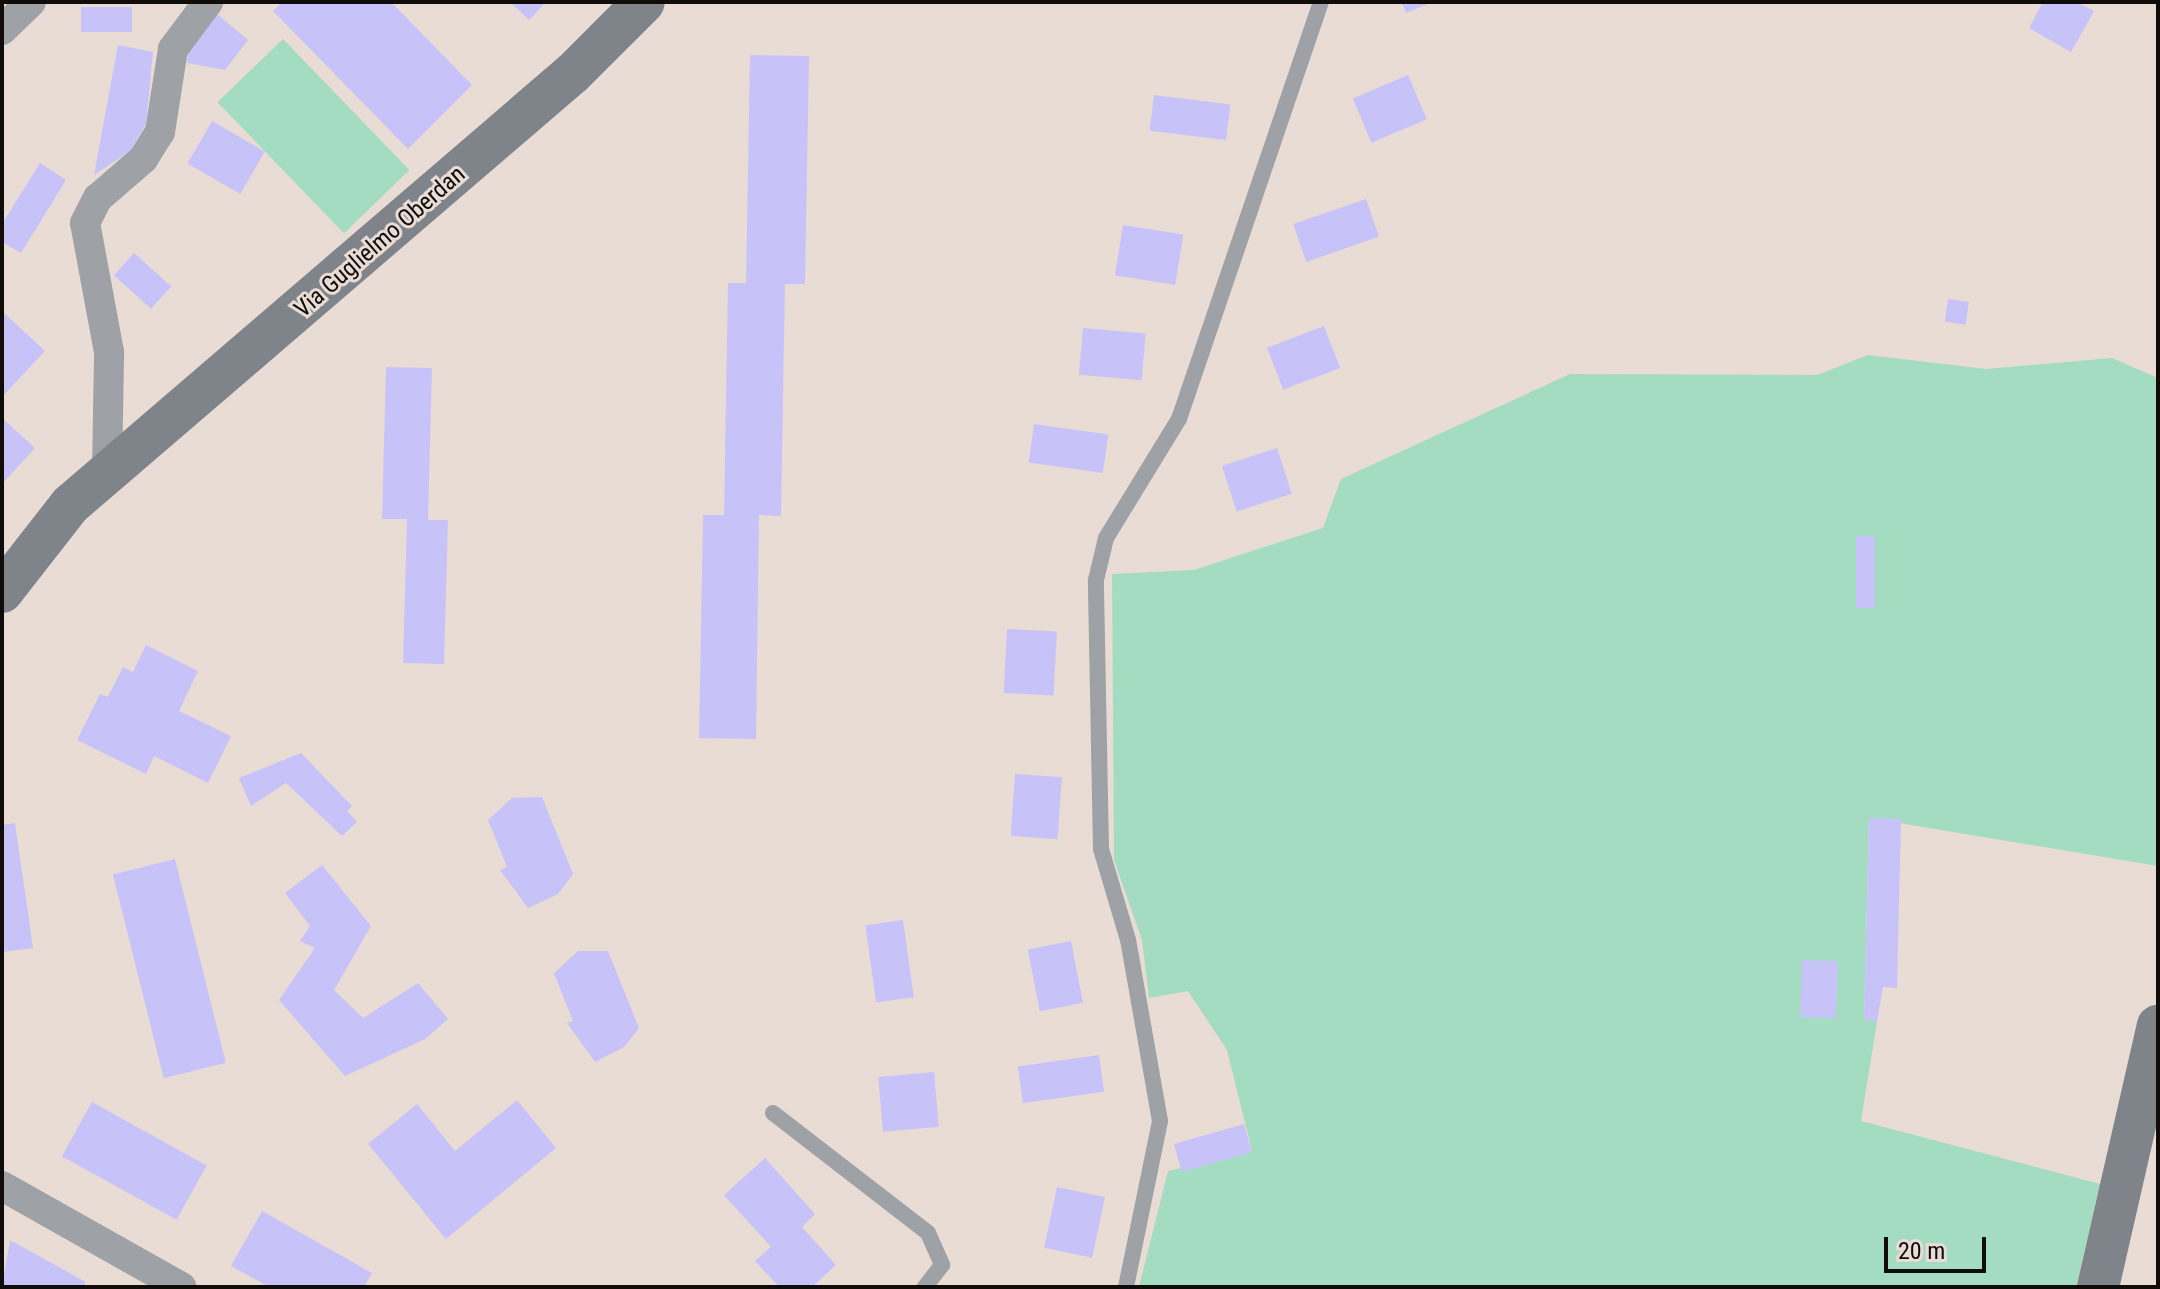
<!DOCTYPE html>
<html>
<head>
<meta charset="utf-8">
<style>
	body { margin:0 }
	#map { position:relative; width:2160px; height:1289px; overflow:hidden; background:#e8dcd5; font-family:"Roboto Condensed",sans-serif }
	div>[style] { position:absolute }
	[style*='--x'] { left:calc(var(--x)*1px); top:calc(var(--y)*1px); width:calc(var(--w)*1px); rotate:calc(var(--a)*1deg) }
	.green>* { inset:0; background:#a3dcc1; transform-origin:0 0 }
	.building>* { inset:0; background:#c7c3f8; transform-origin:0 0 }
	.lane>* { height:16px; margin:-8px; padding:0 8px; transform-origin:8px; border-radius:8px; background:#9ea1a5 }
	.street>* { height:30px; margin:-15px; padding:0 15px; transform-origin:15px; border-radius:15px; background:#9ea1a5 }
	.secondary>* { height:42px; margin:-21px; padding:0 21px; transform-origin:21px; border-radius:21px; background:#7f838a }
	span { translate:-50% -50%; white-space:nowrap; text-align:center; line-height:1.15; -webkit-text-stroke:6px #e8dcd5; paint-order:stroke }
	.street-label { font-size:24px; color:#100c0a }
	.frame { position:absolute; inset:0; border:4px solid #100c0a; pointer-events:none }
	.scale { position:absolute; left:1884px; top:1237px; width:102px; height:36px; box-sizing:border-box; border:4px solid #100c0a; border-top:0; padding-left:10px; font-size:24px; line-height:28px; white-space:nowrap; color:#100c0a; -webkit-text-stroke:6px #e8dcd5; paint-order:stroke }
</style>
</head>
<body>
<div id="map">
	<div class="green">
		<i style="left:283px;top:39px;width:182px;height:91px;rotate:46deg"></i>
		<i style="clip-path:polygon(1868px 355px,1986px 369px,2112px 358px,2158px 378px,2158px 866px,1869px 818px,1864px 1019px,1877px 1022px,1861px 1121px,2100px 1184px,2076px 1287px,1139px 1287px,1168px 1171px,1252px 1151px,1227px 1050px,1188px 991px,1149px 998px,1142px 940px,1114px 860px,1112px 574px,1194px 570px,1323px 528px,1341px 479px,1570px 374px,1817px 375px)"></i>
	</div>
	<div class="building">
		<i style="clip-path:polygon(282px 2px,391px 2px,472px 85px,408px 149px,273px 11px)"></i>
		<i style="clip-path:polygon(510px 2px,546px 2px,529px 20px)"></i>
		<i style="clip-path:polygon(1401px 2px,1433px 2px,1406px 13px)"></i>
		<i style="clip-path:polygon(2043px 2px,2077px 2px,2094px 11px,2071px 52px,2029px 28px)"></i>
		<i style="left:81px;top:7px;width:51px;height:25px"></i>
		<i style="clip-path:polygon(215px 12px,248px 40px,225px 70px,187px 63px,189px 42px)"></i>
		<i style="clip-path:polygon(118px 45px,153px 52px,146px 124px,130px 151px,94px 175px)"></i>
		<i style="clip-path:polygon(750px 55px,809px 56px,805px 284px,785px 284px,781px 516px,759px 515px,756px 739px,699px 738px,703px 515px,724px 515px,728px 283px,746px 283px)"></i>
		<i style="left:1408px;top:75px;width:48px;height:60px;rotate:67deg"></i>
		<i style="left:1154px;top:95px;width:77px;height:36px;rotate:7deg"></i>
		<i style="left:212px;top:121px;width:61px;height:49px;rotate:30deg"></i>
		<i style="clip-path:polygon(40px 163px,66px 180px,21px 253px,2px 242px,2px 224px)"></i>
		<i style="left:1366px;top:199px;width:40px;height:77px;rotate:71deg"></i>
		<i style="left:1123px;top:225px;width:61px;height:51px;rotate:9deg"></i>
		<i style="left:134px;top:253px;width:50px;height:30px;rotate:42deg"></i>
		<i style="left:1948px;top:299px;width:21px;height:23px;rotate:8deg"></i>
		<i style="clip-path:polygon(2px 311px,45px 351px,2px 397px)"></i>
		<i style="left:1324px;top:326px;width:45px;height:61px;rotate:69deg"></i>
		<i style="left:1083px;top:328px;width:63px;height:47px;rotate:5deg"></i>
		<i style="clip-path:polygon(386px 367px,432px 368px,428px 520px,448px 520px,444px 664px,403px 663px,407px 519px,382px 519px)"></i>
		<i style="clip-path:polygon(2px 418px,35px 448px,2px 484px)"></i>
		<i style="left:1034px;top:424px;width:75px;height:39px;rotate:8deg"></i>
		<i style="left:1277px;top:448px;width:48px;height:58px;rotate:72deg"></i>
		<i style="left:1856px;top:536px;width:19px;height:72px"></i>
		<i style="left:1007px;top:629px;width:50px;height:64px;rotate:3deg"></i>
		<i style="clip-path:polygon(146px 645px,198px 671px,179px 711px,231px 736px,208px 783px,154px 756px,146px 774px,77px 740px,100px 694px,108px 697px,123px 667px,133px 672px)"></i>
		<i style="clip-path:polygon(301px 753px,352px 806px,347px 811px,357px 822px,342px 836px,286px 783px,251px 806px,239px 778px)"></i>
		<i style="left:1015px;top:774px;width:47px;height:62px;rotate:4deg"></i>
		<i style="clip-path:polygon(542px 797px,573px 874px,558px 894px,528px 908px,500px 870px,507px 867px,488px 820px,512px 798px)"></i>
		<i style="clip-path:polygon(1869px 818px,1901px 819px,1897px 988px,1883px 987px,1877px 1022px,1864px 1019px)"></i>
		<i style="clip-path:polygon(15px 823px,33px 948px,2px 952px,2px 825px)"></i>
		<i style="left:175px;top:859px;width:210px;height:64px;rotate:76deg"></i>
		<i style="clip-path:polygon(322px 865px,371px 926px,334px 990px,363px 1018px,418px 983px,448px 1019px,425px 1039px,345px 1076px,279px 1000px,315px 948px,300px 941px,310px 926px,285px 893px)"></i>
		<i style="left:903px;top:920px;width:78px;height:38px;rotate:82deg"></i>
		<i style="left:1071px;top:941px;width:63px;height:44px;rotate:79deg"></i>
		<i style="clip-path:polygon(578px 951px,608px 951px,639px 1028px,624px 1047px,595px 1062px,567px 1023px,573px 1021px,554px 973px)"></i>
		<i style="left:1802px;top:960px;width:36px;height:57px;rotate:2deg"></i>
		<i style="left:1099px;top:1055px;width:37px;height:82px;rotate:82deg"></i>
		<i style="left:934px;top:1072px;width:55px;height:56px;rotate:85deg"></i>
		<i style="clip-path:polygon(517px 1100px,556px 1148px,446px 1239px,368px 1144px,417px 1104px,455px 1151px)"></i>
		<i style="left:92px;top:1102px;width:131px;height:62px;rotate:29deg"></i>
		<i style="left:1244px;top:1124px;width:29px;height:73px;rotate:74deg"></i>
		<i style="clip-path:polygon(765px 1158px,815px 1214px,802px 1227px,836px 1265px,812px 1287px,779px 1287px,755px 1261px,771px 1247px,724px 1195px)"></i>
		<i style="left:1057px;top:1187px;width:49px;height:62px;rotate:12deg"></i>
		<i style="clip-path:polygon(262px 1211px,372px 1273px,364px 1287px,269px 1287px,231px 1266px)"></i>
		<i style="clip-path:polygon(10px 1240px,86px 1282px,83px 1287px,2px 1287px)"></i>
	</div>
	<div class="lane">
		<i style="--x:773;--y:1113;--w:196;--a:37.7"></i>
		<i style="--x:928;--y:1233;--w:35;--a:66"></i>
		<i style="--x:942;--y:1265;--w:28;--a:128"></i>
		<i style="--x:1126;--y:1287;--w:169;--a:-78.4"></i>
		<i style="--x:1160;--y:1121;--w:184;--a:-100"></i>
		<i style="--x:1128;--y:940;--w:95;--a:-106.5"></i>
		<i style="--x:1101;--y:849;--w:269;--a:-91.1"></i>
		<i style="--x:1096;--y:580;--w:43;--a:-76.6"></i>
		<i style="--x:1106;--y:538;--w:140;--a:-58.5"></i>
		<i style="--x:1179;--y:419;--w:441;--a:-71.2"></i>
	</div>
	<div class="street">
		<i style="--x:2;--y:30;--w:40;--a:-44"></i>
		<i style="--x:107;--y:472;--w:120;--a:-89"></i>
		<i style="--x:109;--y:352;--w:131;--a:-100.5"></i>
		<i style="--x:85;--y:223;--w:28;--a:-63"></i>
		<i style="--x:98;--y:198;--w:60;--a:-40.9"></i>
		<i style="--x:143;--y:159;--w:32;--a:-58"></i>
		<i style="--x:160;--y:132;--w:84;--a:-81.1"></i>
		<i style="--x:173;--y:49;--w:59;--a:-53.3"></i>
		<i style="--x:2;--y:1186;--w:206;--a:29.4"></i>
	</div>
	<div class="secondary">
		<i style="--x:2;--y:592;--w:110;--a:-52"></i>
		<i style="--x:70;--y:505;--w:663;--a:-40.66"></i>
		<i style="--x:573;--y:73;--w:100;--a:-45"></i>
		<i style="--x:2098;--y:1287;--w:268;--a:-77.1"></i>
	</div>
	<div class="street-label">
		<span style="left:380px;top:242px;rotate:-41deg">Via Guglielmo Oberdan</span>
	</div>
	<div class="frame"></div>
	<div class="scale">20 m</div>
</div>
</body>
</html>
